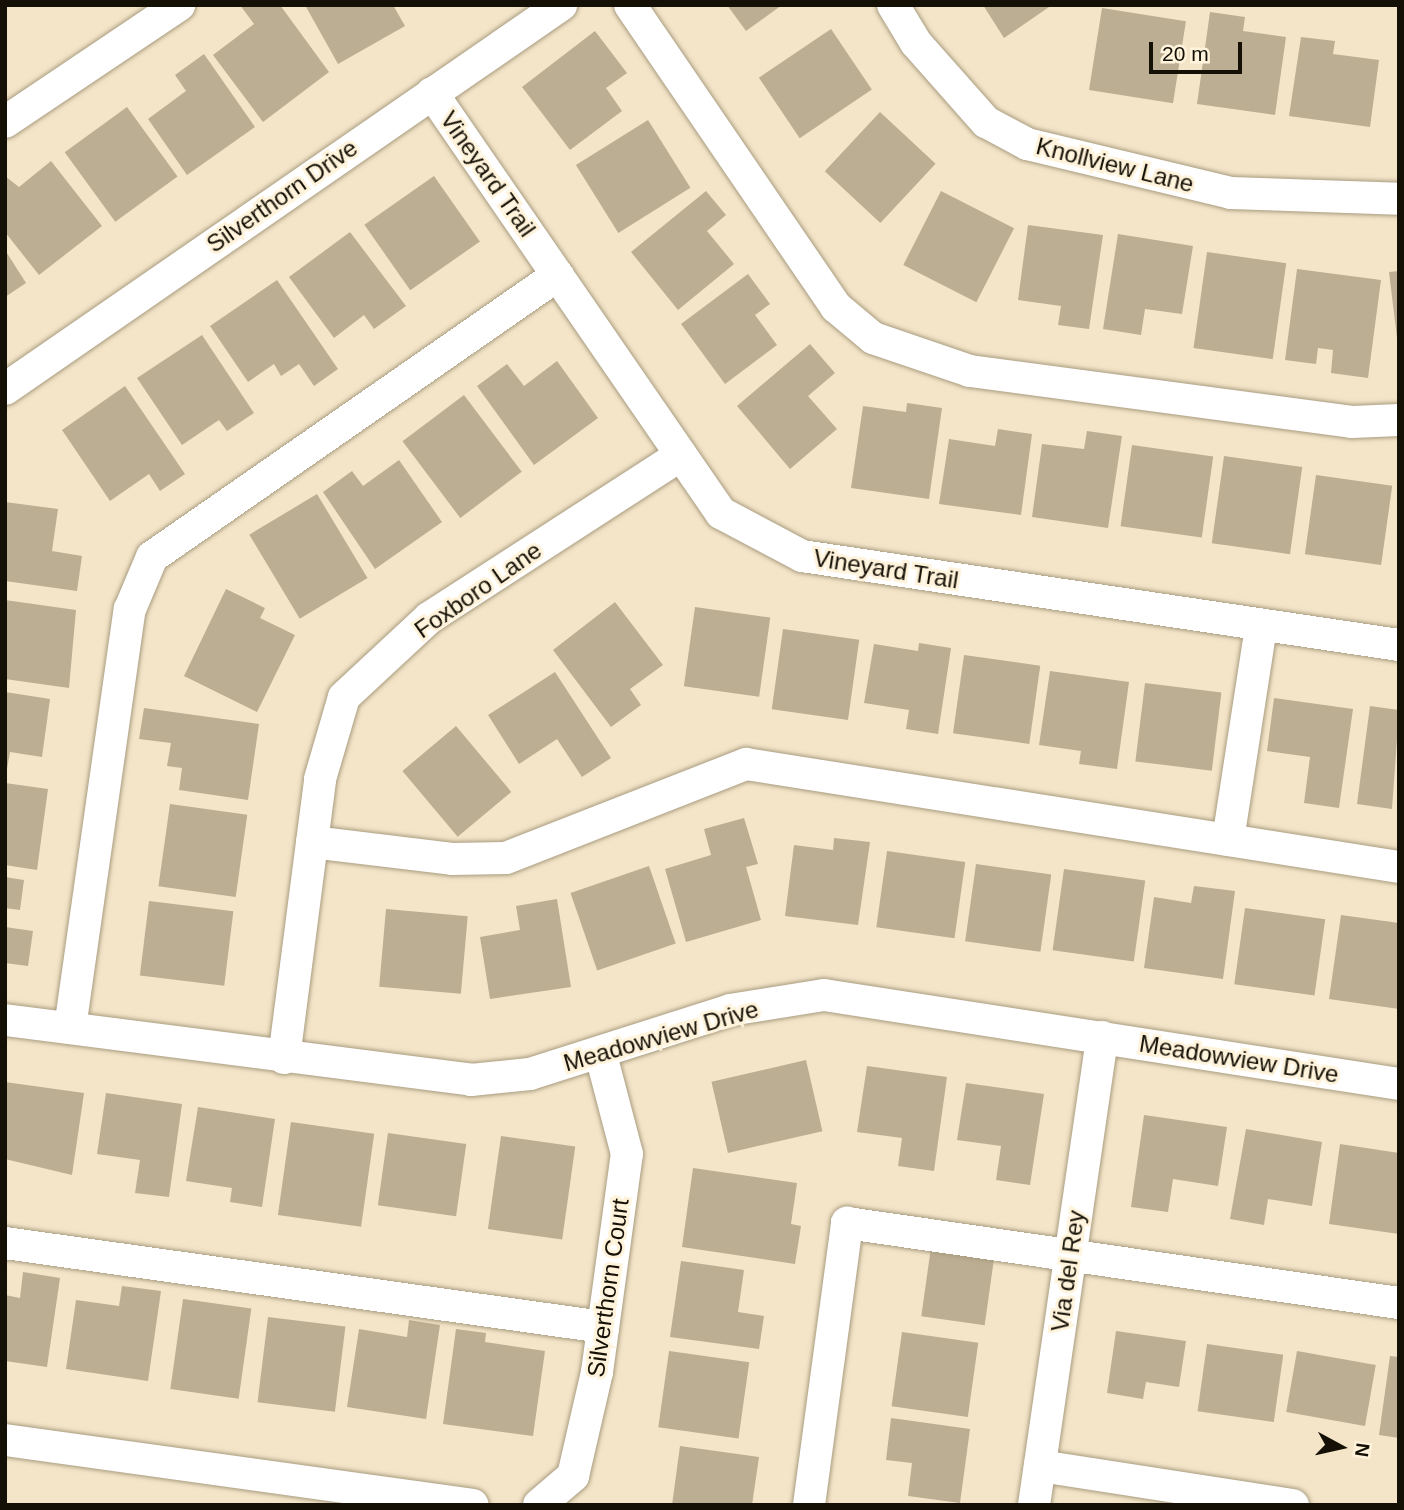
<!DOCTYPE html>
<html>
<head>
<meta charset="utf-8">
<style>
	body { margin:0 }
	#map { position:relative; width:1404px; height:1510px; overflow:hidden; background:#f4e5c8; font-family:Arial,sans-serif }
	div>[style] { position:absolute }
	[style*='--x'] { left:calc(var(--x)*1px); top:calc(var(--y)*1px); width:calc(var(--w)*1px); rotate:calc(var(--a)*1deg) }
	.building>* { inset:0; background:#bcae92; transform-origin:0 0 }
	.roads { filter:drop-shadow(0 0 2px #a99c80) drop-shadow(0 0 2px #a99c80) }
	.minor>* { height:32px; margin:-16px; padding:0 16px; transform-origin:16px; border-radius:16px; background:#fff }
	span { translate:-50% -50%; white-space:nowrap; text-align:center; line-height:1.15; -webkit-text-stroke:6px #fff3db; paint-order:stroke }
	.street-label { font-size:24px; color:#151006 }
	.frame { position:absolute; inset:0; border:7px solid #151006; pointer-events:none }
	.north { position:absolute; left:1306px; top:1412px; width:70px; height:70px; -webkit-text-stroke:5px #fff3db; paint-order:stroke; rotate:98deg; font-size:19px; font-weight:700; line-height:28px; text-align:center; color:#151006 }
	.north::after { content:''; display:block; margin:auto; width:24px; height:32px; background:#151006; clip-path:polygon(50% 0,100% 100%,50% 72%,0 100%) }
	.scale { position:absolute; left:1149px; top:42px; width:93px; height:32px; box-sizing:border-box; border:4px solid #151006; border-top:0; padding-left:9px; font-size:21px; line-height:24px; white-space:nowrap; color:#151006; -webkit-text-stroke:5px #fff3db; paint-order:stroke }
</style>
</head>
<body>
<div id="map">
	<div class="building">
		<i style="clip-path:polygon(240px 5px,280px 5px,329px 72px,263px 122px,213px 55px,254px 24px)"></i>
		<i style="clip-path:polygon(305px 5px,393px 5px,405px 26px,338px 64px)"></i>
		<i style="clip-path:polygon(727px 5px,782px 5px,746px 31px)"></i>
		<i style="clip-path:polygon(983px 5px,1052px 5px,1004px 38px)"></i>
		<i style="left:1102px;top:8px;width:85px;height:83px;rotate:9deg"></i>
		<i style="clip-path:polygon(1210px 12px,1245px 17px,1243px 31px,1286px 37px,1275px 115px,1197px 104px)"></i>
		<i style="left:831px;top:29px;width:73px;height:87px;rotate:56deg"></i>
		<i style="clip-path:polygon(595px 31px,627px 73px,606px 88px,622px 111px,570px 150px,522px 87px)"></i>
		<i style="clip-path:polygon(1301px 37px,1335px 41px,1333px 54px,1379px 60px,1370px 127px,1289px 116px)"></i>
		<i style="clip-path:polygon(204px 54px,255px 127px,187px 175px,148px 119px,186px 91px,175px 75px)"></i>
		<i style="left:127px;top:107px;width:86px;height:77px;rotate:54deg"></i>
		<i style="left:880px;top:112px;width:76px;height:81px;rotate:43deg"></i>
		<i style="left:648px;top:120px;width:80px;height:85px;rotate:58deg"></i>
		<i style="clip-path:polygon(51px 161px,102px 226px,39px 275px,5px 232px,5px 176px,19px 187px)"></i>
		<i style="left:434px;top:176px;width:80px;height:85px;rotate:55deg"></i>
		<i style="clip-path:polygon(706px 191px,726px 215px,707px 231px,734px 264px,678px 310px,631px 252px)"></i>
		<i style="left:941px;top:191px;width:82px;height:83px;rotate:27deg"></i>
		<i style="clip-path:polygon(1028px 225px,1103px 235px,1089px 329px,1058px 325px,1061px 306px,1018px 300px)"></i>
		<i style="clip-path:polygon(350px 232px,406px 306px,374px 329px,364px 315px,334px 338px,289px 277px)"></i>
		<i style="clip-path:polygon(1118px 234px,1193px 246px,1182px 314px,1145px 309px,1141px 335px,1103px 329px)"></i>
		<i style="clip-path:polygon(5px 250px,26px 283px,5px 297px)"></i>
		<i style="left:1207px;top:252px;width:80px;height:97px;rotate:8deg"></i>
		<i style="clip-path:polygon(1297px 269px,1381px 280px,1368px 378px,1331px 373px,1333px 350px,1318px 348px,1316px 364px,1285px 360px)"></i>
		<i style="clip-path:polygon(1399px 271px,1399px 338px,1397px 338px,1389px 272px)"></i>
		<i style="clip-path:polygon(748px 274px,770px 304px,755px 315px,777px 345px,725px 384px,681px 324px)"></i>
		<i style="clip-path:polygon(277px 280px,338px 369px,314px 386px,299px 364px,281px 376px,274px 364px,248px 382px,210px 326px)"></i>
		<i style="clip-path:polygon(202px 335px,254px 413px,227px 431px,219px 420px,182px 445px,137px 378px)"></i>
		<i style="clip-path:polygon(810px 344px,835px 373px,808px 396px,837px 429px,790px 469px,737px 406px)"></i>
		<i style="clip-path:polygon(557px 361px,598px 418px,534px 465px,477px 386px,507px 364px,524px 386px)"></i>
		<i style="clip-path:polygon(125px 386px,185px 474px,160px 491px,149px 474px,110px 501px,62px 430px)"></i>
		<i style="left:464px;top:395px;width:96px;height:77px;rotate:53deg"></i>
		<i style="clip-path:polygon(907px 403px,942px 408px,929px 499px,851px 488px,863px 406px,906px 412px)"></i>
		<i style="clip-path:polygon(998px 429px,1032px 434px,1021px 515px,939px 504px,949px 439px,995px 446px)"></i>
		<i style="clip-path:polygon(1087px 431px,1122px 436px,1108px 528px,1032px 517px,1042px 444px,1084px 449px)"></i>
		<i style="left:1132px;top:445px;width:82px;height:82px;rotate:8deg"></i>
		<i style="left:1224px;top:456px;width:79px;height:88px;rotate:8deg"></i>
		<i style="clip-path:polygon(399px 460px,442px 522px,375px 569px,323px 492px,352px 471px,363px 486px)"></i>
		<i style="left:1316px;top:475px;width:77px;height:80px;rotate:8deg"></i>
		<i style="left:317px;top:494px;width:98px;height:79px;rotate:59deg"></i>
		<i style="clip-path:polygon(5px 502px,58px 509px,52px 551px,82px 556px,77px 591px,5px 581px)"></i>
		<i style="clip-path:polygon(226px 589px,265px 608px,260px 618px,295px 635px,257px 712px,184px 676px)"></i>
		<i style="clip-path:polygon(5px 600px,76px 610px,69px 688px,5px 679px)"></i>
		<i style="clip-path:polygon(615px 602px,663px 665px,630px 689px,641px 705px,611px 727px,553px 650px)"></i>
		<i style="left:695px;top:607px;width:76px;height:80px;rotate:8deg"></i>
		<i style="left:783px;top:629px;width:77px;height:81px;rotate:8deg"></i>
		<i style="clip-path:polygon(919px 643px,951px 648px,938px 734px,906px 729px,909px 710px,864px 703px,874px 644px,918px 651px)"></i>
		<i style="left:964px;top:655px;width:77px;height:79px;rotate:8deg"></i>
		<i style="clip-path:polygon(1050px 671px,1129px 682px,1117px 769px,1079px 764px,1081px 751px,1039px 745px)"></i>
		<i style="clip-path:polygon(555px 672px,611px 758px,582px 777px,557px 739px,519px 764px,488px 715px)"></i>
		<i style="left:1145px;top:683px;width:77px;height:79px;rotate:7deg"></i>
		<i style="clip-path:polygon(5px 692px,50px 699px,42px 757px,10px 752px,7px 769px)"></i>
		<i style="clip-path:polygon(1274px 698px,1353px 709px,1339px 808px,1304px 803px,1310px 757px,1267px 751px)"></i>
		<i style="clip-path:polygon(1370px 706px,1399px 710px,1392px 809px,1357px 804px)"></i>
		<i style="clip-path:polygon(144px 708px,259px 724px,248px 800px,179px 790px,182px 768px,167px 766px,171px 743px,139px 739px)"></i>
		<i style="left:456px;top:726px;width:86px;height:70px;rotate:50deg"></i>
		<i style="clip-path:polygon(5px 783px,48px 789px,37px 870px,5px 865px)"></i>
		<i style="left:170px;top:804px;width:78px;height:83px;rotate:8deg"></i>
		<i style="clip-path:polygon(744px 818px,758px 864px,746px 867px,761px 920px,686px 942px,665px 869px,711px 855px,704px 829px)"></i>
		<i style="clip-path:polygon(834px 838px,870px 842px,858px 925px,785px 916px,794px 845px,833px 850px)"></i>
		<i style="left:887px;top:851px;width:79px;height:77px;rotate:8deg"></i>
		<i style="left:976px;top:864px;width:76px;height:78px;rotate:8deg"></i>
		<i style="left:649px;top:866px;width:82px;height:83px;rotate:71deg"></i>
		<i style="left:1064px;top:869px;width:82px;height:82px;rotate:8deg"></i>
		<i style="clip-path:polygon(5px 877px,24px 880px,20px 910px,5px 908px)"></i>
		<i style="clip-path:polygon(1194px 886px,1235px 891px,1223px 979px,1144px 968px,1154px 897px,1191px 903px)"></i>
		<i style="clip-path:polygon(557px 899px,571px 987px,490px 999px,480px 937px,520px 930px,516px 906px)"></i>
		<i style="left:149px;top:901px;width:85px;height:75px;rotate:7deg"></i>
		<i style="left:1245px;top:908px;width:81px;height:77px;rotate:8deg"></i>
		<i style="left:386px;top:909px;width:82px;height:78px;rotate:5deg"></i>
		<i style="clip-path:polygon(1341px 915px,1399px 923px,1399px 1009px,1329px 999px)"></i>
		<i style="clip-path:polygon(5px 927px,33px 931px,28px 966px,5px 963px)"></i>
		<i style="left:806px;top:1060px;width:73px;height:97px;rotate:77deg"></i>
		<i style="clip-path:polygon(867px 1066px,947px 1077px,934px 1171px,898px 1166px,902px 1138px,857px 1132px)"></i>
		<i style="clip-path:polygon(5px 1082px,84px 1093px,72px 1175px,5px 1159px)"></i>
		<i style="clip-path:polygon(966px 1083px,1044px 1094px,1030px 1185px,996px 1180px,1001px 1146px,957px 1140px)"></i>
		<i style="clip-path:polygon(106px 1093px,182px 1104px,169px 1197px,135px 1193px,140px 1160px,97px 1154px)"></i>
		<i style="clip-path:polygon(198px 1107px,275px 1119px,262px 1207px,230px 1202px,232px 1188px,186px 1181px)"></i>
		<i style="clip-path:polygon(1144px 1115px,1227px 1127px,1218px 1186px,1173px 1179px,1168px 1212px,1131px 1207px)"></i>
		<i style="left:291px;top:1122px;width:84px;height:94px;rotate:8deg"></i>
		<i style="clip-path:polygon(1246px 1129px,1322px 1142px,1312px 1206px,1268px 1199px,1264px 1225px,1230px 1219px)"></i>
		<i style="left:388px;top:1133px;width:79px;height:73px;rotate:8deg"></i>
		<i style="left:501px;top:1136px;width:75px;height:94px;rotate:8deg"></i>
		<i style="clip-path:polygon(1340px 1144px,1399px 1153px,1399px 1234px,1329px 1224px)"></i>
		<i style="clip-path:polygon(693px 1168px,797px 1183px,791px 1224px,801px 1226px,795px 1264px,682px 1247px)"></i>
		<i style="left:932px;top:1240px;width:64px;height:77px;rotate:8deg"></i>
		<i style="clip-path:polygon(681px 1261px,744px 1270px,738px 1312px,764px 1316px,759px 1349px,670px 1337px)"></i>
		<i style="clip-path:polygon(23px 1272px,60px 1278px,47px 1367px,5px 1361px,5px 1295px,20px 1298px)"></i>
		<i style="clip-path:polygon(122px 1286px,161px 1291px,148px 1381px,66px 1369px,76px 1300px,119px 1306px)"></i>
		<i style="left:183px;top:1299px;width:69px;height:91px;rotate:8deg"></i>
		<i style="left:268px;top:1317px;width:78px;height:86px;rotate:7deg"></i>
		<i style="clip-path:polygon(409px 1320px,440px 1325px,426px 1419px,347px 1407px,359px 1329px,407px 1337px)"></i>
		<i style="clip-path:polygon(456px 1329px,486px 1333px,485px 1342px,545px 1351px,533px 1436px,443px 1424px)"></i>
		<i style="clip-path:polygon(1116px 1331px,1186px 1341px,1179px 1387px,1146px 1382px,1143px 1399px,1107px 1393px)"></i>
		<i style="left:902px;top:1332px;width:77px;height:75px;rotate:8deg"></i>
		<i style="left:1207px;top:1344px;width:77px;height:68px;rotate:8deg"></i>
		<i style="left:669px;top:1351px;width:81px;height:77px;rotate:8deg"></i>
		<i style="left:1297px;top:1351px;width:80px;height:62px;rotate:10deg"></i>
		<i style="clip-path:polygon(1390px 1356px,1399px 1357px,1399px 1438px,1379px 1435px)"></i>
		<i style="clip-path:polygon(891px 1418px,970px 1429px,960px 1503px,908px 1496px,912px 1463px,886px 1460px)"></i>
		<i style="clip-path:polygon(680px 1446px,759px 1457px,752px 1505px,672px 1505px)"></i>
	</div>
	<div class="roads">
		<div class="minor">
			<i style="--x:630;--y:5;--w:366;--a:55.7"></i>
			<i style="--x:836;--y:307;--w:48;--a:40"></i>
			<i style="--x:873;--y:338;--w:102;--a:18.8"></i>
			<i style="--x:970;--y:371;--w:385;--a:7.6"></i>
			<i style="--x:1352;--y:422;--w:47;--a:-2.4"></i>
			<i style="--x:893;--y:5;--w:44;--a:58.8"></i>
			<i style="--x:916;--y:43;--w:106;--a:48.5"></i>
			<i style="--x:986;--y:122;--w:47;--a:28.2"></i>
			<i style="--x:1027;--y:144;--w:210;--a:13.5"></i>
			<i style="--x:1231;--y:193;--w:168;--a:2"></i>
			<i style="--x:432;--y:93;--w:510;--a:55.47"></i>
			<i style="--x:721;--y:513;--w:92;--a:28"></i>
			<i style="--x:802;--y:556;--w:604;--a:8.48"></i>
			<i style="--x:5;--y:122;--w:210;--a:-33.9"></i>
			<i style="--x:5;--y:389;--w:676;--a:-34.63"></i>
			<i style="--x:1228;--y:840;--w:217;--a:-81.2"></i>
			<i style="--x:312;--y:842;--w:141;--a:6.9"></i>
			<i style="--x:452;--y:859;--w:54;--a:-1.1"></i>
			<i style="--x:506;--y:858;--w:258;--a:-21.4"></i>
			<i style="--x:746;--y:764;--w:661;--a:8.96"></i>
			<i style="--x:5;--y:1020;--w:470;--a:7.3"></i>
			<i style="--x:471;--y:1080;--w:59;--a:-5.8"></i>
			<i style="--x:530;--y:1074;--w:210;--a:-17.7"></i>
			<i style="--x:730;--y:1010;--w:95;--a:-9.1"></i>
			<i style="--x:824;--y:995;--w:582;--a:8.8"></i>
			<i style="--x:70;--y:1028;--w:423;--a:-81.9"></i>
			<i style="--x:130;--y:609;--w:56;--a:-67.1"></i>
			<i style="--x:152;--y:557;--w:494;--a:-34.8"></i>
			<i style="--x:284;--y:1058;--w:281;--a:-82.6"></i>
			<i style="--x:320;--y:779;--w:85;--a:-73.7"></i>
			<i style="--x:344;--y:697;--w:116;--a:-42.9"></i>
			<i style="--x:429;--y:618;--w:300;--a:-32.9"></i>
			<i style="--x:5;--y:1243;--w:604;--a:8"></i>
			<i style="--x:5;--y:1440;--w:472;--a:7.9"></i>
			<i style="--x:1040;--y:1466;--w:256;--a:8.8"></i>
			<i style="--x:539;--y:1505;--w:45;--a:-40.5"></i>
			<i style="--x:573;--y:1476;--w:107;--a:-77"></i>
			<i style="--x:597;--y:1372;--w:220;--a:-82.2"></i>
			<i style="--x:627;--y:1154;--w:102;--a:-104.7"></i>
			<i style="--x:809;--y:1505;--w:285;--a:-82.3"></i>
			<i style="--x:847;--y:1223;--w:558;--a:8.25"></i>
			<i style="--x:1034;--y:1505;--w:473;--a:-81.7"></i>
		</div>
	</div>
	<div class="street-label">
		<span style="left:1115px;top:165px;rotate:14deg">Knollview Lane</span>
		<span style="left:488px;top:174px;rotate:55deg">Vineyard Trail</span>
		<span style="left:282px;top:196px;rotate:-35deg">Silverthorn Drive</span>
		<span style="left:886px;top:569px;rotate:9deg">Vineyard Trail</span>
		<span style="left:478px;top:590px;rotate:-35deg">Foxboro Lane</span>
		<span style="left:661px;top:1036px;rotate:-16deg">Meadowview Drive</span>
		<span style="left:1239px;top:1059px;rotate:9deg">Meadowview Drive</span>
		<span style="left:1068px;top:1271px;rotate:-82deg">Via del Rey</span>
		<span style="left:608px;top:1288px;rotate:-82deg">Silverthorn Court</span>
	</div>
	<div class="frame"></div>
	<div class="north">N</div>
	<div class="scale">20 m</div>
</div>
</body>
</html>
